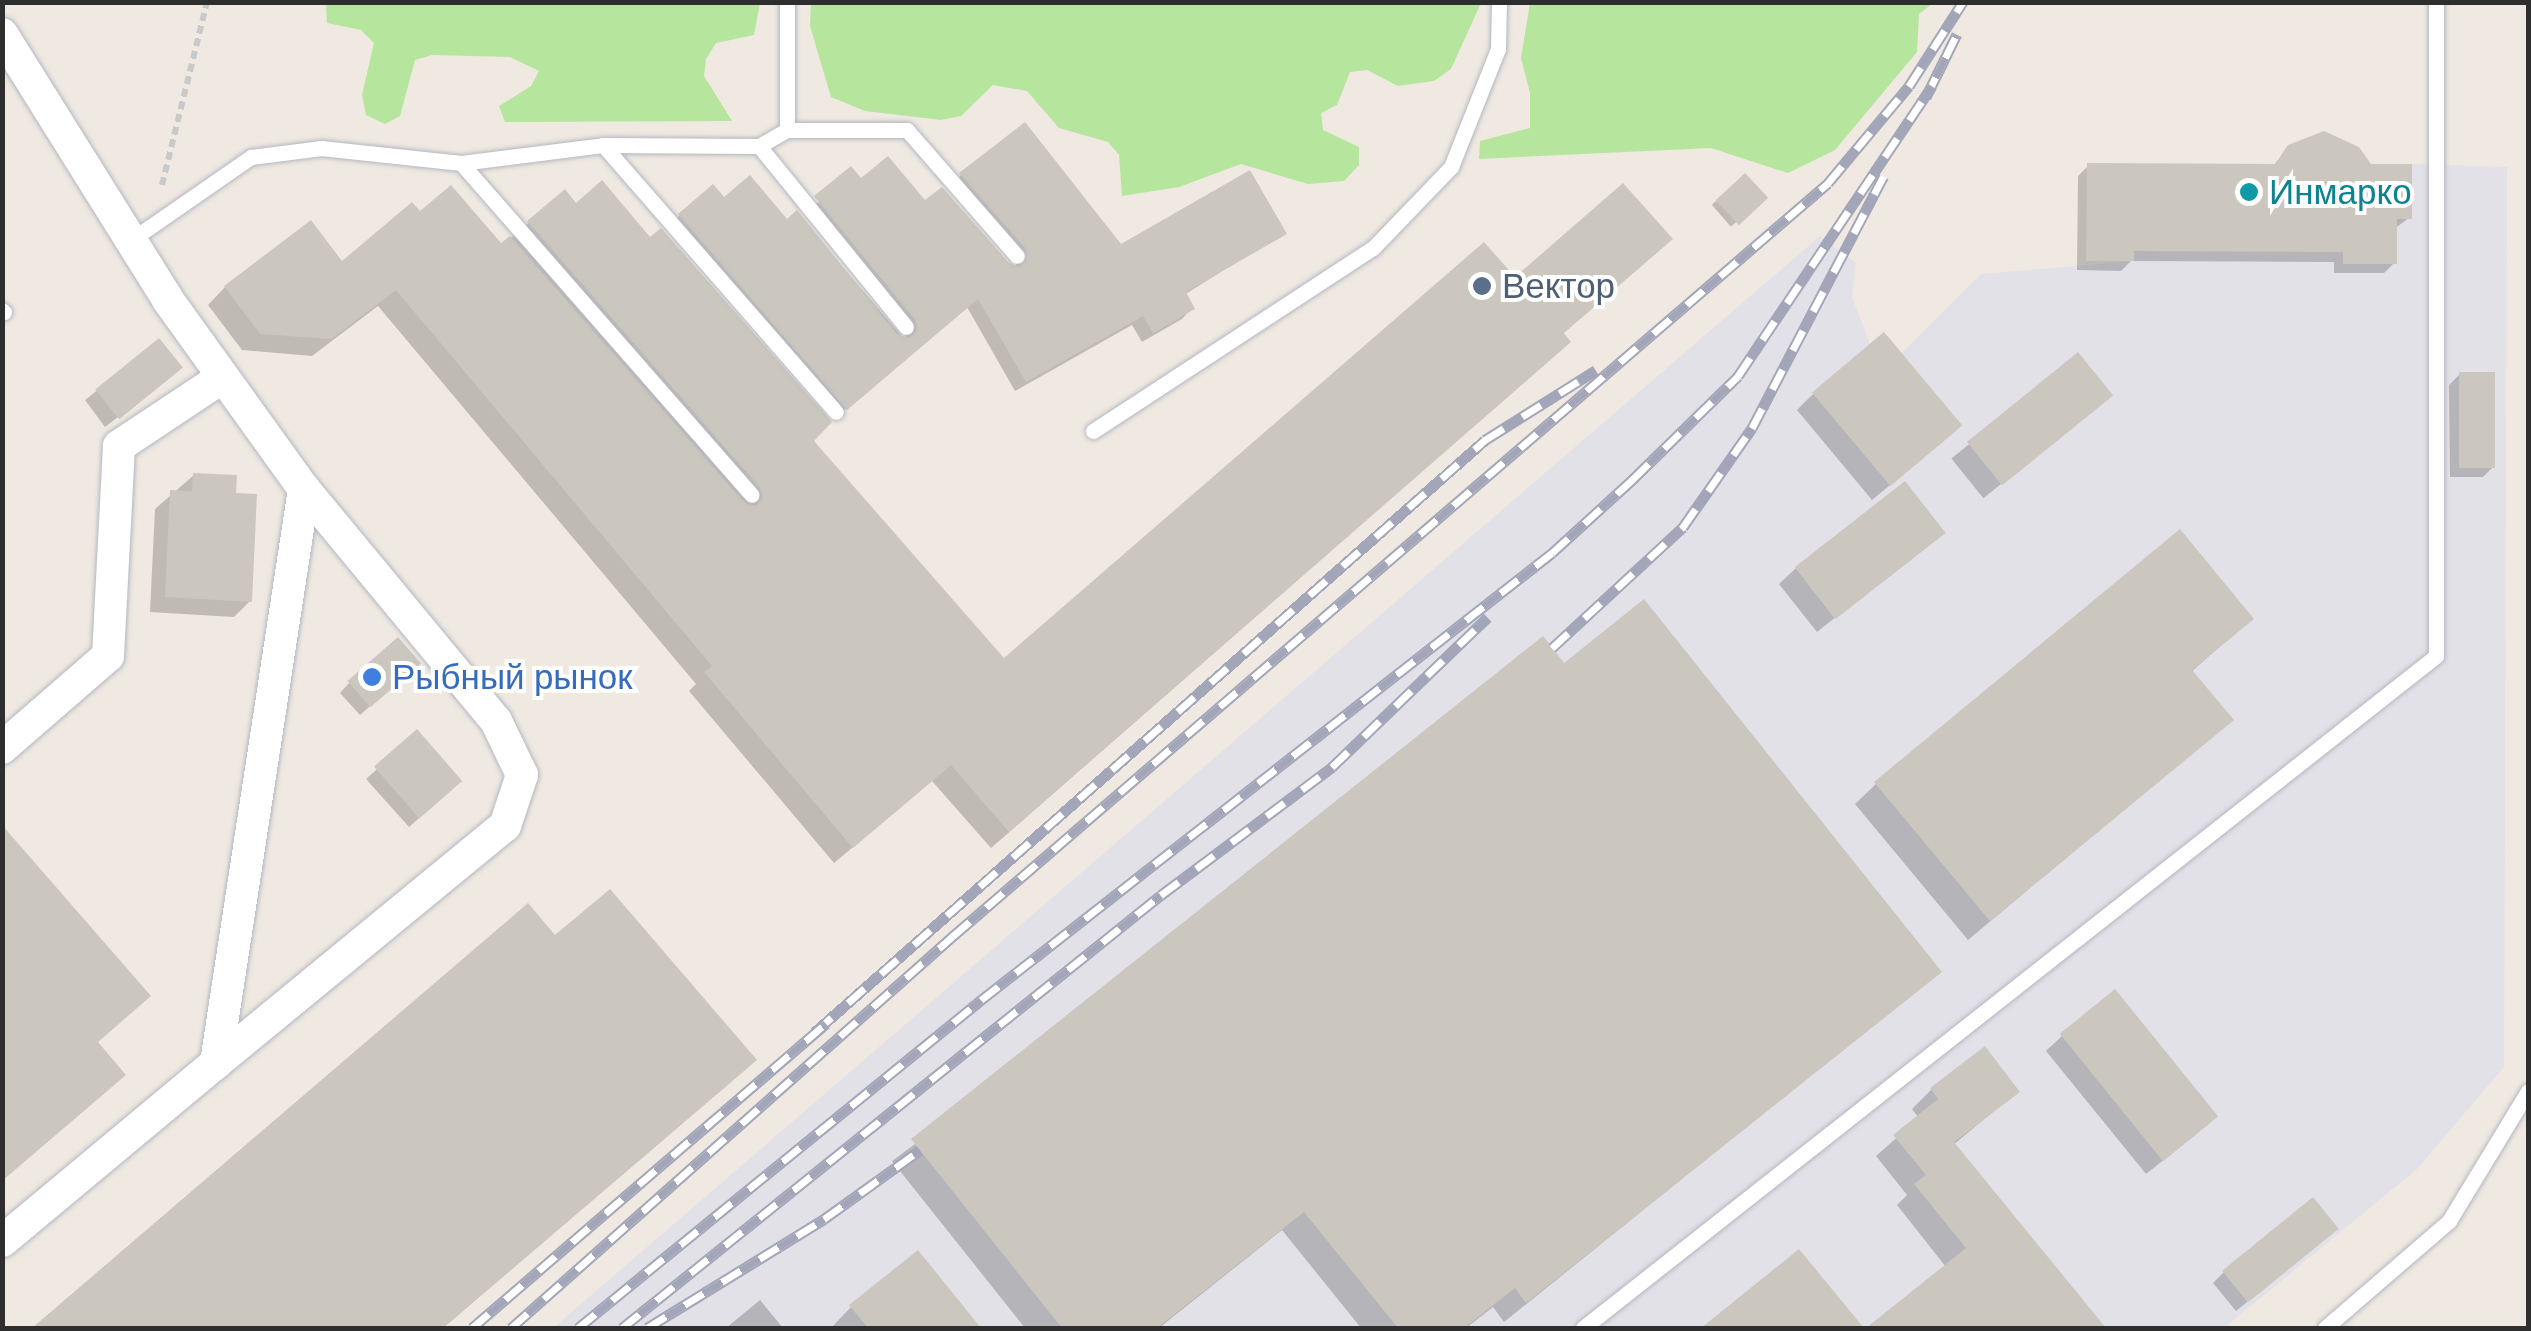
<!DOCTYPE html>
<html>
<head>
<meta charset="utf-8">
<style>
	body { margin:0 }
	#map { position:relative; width:2531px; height:1331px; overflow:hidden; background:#efe9e1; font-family:"DM Sans",sans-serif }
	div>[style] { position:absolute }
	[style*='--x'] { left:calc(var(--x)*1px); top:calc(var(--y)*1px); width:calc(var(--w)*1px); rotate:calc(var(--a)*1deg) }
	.industrial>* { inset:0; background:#e3e1e8 }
	.green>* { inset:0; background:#b6e59e }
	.shadow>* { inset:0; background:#0003; transform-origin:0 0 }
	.building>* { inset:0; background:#cbc7bf; transform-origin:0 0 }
	.path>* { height:6px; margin-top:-3px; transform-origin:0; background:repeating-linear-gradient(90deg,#c9c9c9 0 8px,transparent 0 13px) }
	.roads { filter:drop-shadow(0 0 2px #b4b7c1) drop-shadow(0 0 2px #b4b7c1) }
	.service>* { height:15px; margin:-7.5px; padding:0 7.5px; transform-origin:7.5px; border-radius:7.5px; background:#fff }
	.minor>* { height:32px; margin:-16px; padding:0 16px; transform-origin:16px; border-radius:16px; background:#fff }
	.rail>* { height:11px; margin-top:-5.5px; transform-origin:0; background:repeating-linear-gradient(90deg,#fff 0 22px,#a3a6b8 0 44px); box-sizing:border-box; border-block:2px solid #a3a6b8 }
	.dots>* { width:28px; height:28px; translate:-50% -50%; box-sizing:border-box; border:5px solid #fff; border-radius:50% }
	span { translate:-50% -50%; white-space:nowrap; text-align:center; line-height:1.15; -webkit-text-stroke:8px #fff; paint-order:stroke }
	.culture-label { font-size:35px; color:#0d838f }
	.left { translate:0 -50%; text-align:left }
	.service-label { font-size:35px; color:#4e5e75 }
	.shop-label { font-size:35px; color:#366cbe }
	.frame { position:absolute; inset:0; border:5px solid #2e2e2e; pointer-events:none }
</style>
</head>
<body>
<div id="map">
	<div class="industrial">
		<i style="clip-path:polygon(2412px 164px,2507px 167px,2504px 1067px,2417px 1169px,2224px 1328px,553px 1328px,1820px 236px,1856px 263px,1852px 297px,1870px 343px,1884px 332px,1902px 353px,1981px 274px,2134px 261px,2134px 251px,2343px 252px,2397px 219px,2412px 218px)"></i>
	</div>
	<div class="green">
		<i style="clip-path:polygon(326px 3px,326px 2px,760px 3px,754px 35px,716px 43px,706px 59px,704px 76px,732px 121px,505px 122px,499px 106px,531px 86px,539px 71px,510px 57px,432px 55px,415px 60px,400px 116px,385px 124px,366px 115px,362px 95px,374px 43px,361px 30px,327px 23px)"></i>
		<i style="clip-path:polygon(811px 3px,811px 2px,1481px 3px,1451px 69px,1434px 81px,1398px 86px,1367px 70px,1350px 72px,1337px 105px,1321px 113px,1323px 130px,1359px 147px,1359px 165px,1344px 181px,1308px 184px,1241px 164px,1179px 187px,1122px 196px,1119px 155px,1108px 142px,1059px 128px,1027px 91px,993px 85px,961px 116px,941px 120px,865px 111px,831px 97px,810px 26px)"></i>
		<i style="clip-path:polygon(1530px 3px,1530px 2px,1933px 3px,1919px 14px,1917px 52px,1835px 150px,1788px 173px,1711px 148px,1479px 159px,1480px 141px,1530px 128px,1530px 93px,1521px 58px)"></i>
	</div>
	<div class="shadow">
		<i style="clip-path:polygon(2289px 147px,2409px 218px,2394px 229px,2394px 263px,2384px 273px,2334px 273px,2334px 262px,2131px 261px,2121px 271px,2077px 270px,2078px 176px,2088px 166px,2273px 166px)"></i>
		<i style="clip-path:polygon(961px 175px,1120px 247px,1283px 233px,1184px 295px,1192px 308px,1182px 319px,1142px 342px,1132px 325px,1015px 391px,967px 307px,835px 418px,669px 226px,680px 215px,723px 201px,786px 222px,797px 214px,906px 341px,905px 331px,806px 209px,861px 181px,925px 203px,1016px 272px,1016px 261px,951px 185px)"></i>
		<i style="left:1745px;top:176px;width:29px;height:44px;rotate:49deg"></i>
		<i style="clip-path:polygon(564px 193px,810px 441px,1003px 662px,1562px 334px,1550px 359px,991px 848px,932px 781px,834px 863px,689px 691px,696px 684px,378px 306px,312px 356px,242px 350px,208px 305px,225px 287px,342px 265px,420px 214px,500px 247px)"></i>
		<i style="clip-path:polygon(159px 342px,169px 378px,105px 427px,85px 400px)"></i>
		<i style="left:2078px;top:356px;width:51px;height:163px;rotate:51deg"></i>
		<i style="clip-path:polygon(2460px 374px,2494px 466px,2483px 477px,2450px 477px,2449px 385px)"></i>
		<i style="clip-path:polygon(1813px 394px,1942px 442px,1872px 500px,1797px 410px)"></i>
		<i style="clip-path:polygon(194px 475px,234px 495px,250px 601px,234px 617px,150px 612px,155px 509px)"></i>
		<i style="clip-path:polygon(1942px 533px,1817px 632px,1779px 584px,1795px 569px)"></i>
		<i style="clip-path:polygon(2251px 619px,2191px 672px,2231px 720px,1968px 940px,1855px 804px,1876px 784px)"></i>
		<i style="clip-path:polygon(1563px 666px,1939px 972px,1504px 1322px,1493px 1307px,1466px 1328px,1361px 1328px,1282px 1230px,1159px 1328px,1025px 1328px,892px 1161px)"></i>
		<i style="clip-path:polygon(407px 674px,360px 715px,340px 693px,350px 682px)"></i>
		<i style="clip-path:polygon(417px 733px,450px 791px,409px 827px,366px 779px)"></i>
		<i style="clip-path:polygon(528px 907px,555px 939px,733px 1080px,443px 1328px,35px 1328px)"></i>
		<i style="clip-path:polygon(2062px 1036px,2199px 1132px,2146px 1174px,2046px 1051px)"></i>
		<i style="clip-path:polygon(1932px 1089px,2017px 1092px,1953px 1145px,2103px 1328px,1870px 1328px,1946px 1267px,1897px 1205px,1907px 1195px,1876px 1156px,1919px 1118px,1912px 1109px)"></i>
		<i style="clip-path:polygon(2325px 1239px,2236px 1311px,2213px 1283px,2223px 1273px)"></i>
		<i style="clip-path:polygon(1798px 1252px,1861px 1328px,1705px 1328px)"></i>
		<i style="clip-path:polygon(918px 1253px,978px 1328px,831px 1328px,851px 1307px)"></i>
		<i style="clip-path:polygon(760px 1300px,783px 1328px,726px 1328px)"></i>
	</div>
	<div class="building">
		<i style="clip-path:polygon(1025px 122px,1121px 244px,1250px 170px,1287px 234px,1186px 292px,1195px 309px,1153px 333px,1143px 316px,1026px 382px,978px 299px,847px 410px,678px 214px,713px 184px,724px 197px,750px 175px,787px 219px,797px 210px,897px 334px,909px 338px,917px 330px,915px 320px,814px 196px,851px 166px,861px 178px,888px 156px,925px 200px,942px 187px,1009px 263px,1020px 267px,1026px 249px,959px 173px)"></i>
		<i style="clip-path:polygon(2324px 131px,2359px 147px,2371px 164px,2412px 164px,2412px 219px,2397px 219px,2397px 264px,2343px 264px,2343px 252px,2134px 251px,2134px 261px,2086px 261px,2087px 163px,2275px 164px,2288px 145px)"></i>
		<i style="left:1745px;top:173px;width:34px;height:40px;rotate:47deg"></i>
		<i style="clip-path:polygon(602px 180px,650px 237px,661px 228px,832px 422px,814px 441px,1004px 658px,1484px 242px,1515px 277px,1623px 183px,1673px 239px,1564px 333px,1571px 342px,1009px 832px,951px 765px,853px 848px,704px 672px,712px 666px,396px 290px,331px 339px,260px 334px,224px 286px,311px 220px,342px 261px,412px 202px,420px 211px,451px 185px,501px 243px,510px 236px,744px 502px,755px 506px,763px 498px,760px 488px,527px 221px,565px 189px,576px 203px)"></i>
		<i style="left:1884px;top:332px;width:122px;height:94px;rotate:50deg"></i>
		<i style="left:159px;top:338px;width:38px;height:82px;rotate:51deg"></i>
		<i style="left:2078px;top:352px;width:56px;height:143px;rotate:51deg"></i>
		<i style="left:2459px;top:372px;width:36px;height:96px"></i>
		<i style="clip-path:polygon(193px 473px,237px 475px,236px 493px,257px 494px,252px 602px,165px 597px,170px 490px,192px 491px)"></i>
		<i style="left:1905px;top:481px;width:66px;height:140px;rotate:52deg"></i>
		<i style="clip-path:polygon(2180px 529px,2254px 619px,2192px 670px,2234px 720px,1990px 921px,1874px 782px)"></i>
		<i style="clip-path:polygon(1644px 599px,1942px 972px,1526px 1303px,1515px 1288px,1464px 1328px,1398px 1328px,1304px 1212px,1157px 1328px,1062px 1328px,911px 1139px,1543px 636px,1564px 663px)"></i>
		<i style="left:398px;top:637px;width:35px;height:67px;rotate:49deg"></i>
		<i style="left:417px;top:729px;width:69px;height:57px;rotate:49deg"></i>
		<i style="clip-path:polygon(2px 825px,151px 996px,98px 1042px,126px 1075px,2px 1181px)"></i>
		<i style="clip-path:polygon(610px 889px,757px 1060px,443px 1328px,32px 1328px,528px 903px,555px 935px)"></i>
		<i style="left:2115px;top:989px;width:164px;height:71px;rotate:51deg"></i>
		<i style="clip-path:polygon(1985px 1046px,2020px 1092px,1954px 1142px,2106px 1328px,1866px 1328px,1966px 1248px,1914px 1184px,1926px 1175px,1893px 1135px,1938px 1099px,1930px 1088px)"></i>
		<i style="left:2313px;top:1197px;width:41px;height:117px;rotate:51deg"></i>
		<i style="clip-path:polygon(1799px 1249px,1864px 1328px,1701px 1328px)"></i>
		<i style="clip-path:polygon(918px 1250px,981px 1328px,868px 1328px,849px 1305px)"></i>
	</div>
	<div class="path">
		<i style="--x:162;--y:185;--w:188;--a:-76.2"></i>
	</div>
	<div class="roads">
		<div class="service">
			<i style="--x:787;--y:130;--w:120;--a:0"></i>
			<i style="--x:907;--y:130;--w:167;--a:48.9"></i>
			<i style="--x:603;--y:145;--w:354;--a:48.9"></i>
			<i style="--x:759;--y:146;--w:233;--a:50.9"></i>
			<i style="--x:461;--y:163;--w:441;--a:48.8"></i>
			<i style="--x:131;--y:240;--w:146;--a:-34.7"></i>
			<i style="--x:251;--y:157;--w:71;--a:-7.3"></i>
			<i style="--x:321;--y:148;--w:141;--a:6.1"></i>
			<i style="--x:461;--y:163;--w:143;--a:-7.2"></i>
			<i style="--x:603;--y:145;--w:156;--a:0.4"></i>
			<i style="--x:759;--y:146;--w:32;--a:-30"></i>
			<i style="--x:787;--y:130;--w:128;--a:-90"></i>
			<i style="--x:2;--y:310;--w:3;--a:45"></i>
			<i style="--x:1093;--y:431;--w:334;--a:-33.2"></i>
			<i style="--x:1373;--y:248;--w:112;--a:-46.1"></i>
			<i style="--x:1451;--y:167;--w:127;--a:-68.3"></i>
			<i style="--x:1498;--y:49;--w:47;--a:-88.8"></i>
			<i style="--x:1583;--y:1328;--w:1086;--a:-38.23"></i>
			<i style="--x:2436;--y:656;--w:654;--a:-90"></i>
			<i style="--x:2325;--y:1328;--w:164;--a:-40.8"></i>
			<i style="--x:2449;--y:1221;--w:152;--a:-58.7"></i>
		</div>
		<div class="minor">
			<i style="--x:2;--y:34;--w:314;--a:58"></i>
			<i style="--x:168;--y:300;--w:233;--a:54.3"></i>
			<i style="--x:304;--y:489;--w:581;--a:98.72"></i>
			<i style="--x:216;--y:1063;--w:278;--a:140.2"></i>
			<i style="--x:2;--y:748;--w:140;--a:-41"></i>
			<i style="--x:108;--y:656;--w:210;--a:-87"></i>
			<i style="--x:119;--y:446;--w:125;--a:-33.6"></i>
			<i style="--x:216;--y:1063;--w:374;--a:-39.4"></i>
			<i style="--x:505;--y:826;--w:54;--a:-71.6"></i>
			<i style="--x:522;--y:775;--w:60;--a:-115.7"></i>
			<i style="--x:496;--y:721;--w:301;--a:-129.6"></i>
		</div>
	</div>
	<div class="rail">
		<i style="--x:1926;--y:97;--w:70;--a:-63.8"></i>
		<i style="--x:1552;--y:648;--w:178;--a:-42.7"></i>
		<i style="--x:1683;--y:527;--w:121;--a:-55.1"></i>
		<i style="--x:1752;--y:428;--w:284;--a:-62.4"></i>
		<i style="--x:815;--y:1032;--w:894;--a:-41.46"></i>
		<i style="--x:1485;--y:440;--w:131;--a:-32.2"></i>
		<i style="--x:472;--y:1328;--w:467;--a:-40.7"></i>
		<i style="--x:511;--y:1328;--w:591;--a:-41.57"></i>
		<i style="--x:953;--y:936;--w:1154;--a:-40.71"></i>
		<i style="--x:1828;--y:183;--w:126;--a:-50.1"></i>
		<i style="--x:1909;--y:86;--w:100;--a:-57.3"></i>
		<i style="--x:578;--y:1328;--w:520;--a:-39.14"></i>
		<i style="--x:981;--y:1000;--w:725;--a:-38.06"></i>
		<i style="--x:1552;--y:553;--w:110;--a:-42.4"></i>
		<i style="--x:1633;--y:479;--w:147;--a:-44.4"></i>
		<i style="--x:1738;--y:376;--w:349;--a:-56.2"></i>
		<i style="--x:622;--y:1328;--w:691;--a:-38.78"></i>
		<i style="--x:1161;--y:895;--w:214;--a:-36.8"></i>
		<i style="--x:1332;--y:767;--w:216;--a:-43.9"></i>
		<i style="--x:647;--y:1328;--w:208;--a:-31.6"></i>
		<i style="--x:824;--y:1219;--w:118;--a:-35.7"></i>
	</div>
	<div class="dots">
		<i style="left:2249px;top:192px;background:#0f9aa8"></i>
		<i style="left:1482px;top:286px;background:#5c6f8a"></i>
		<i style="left:372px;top:677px;background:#3f7fe0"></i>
	</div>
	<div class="culture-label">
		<span class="left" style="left:2269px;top:192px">Инмарко</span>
	</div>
	<div class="service-label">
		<span class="left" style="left:1502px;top:286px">Вектор</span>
	</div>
	<div class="shop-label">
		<span class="left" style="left:392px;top:677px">Рыбный рынок</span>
	</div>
	<div class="frame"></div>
</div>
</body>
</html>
